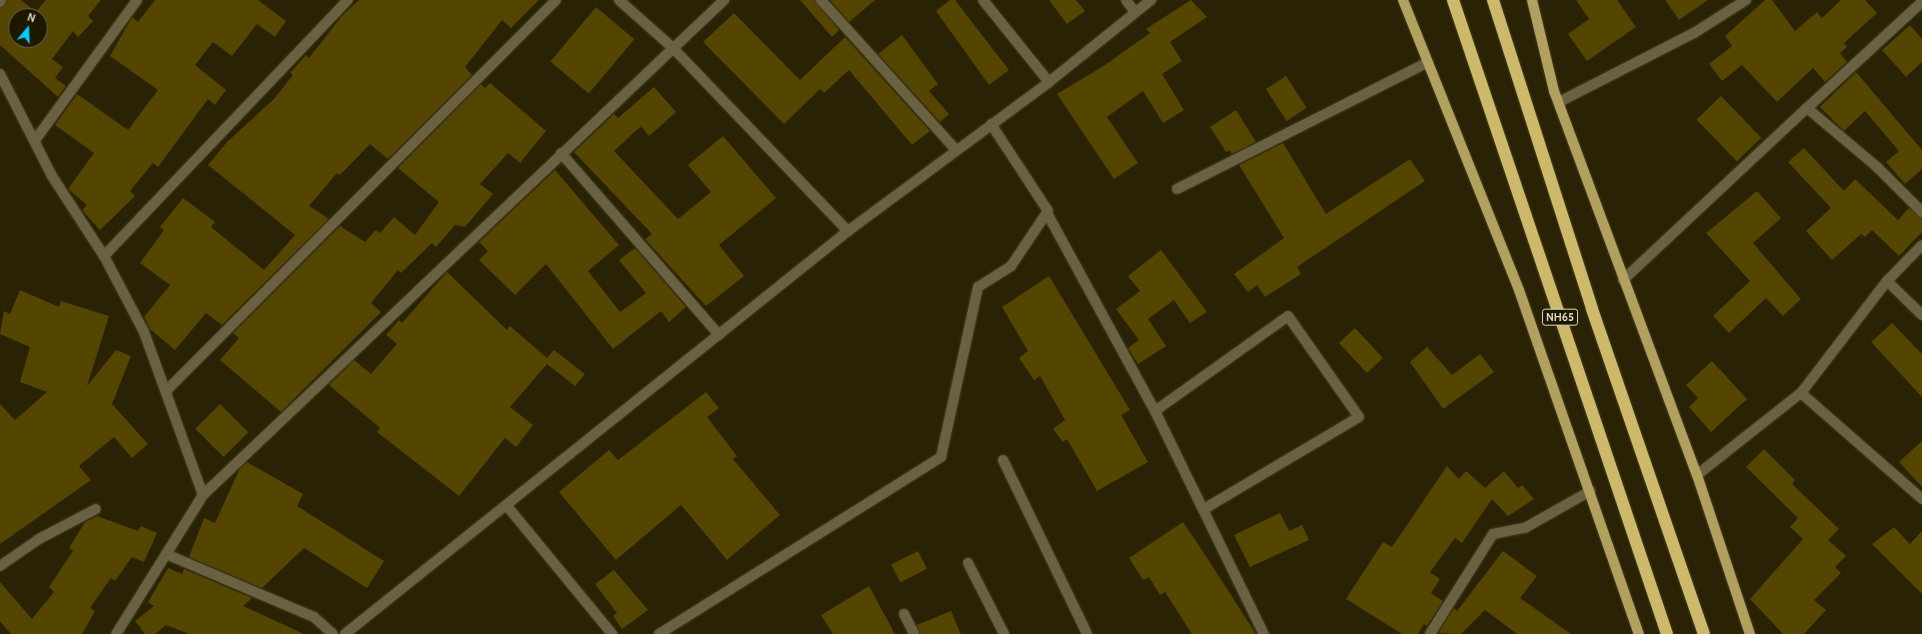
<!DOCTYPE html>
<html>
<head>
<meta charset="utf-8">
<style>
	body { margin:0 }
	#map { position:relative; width:1922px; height:634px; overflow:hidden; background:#292204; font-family:Cabin,sans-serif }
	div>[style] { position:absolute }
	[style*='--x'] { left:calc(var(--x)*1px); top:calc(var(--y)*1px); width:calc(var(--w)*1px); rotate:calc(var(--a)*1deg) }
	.building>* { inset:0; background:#544500; transform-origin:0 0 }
	.roads { filter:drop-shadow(0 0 1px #463f24) drop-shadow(0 0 1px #463f24) }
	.street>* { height:10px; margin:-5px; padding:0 5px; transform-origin:5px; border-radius:5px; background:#696142 }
	.primary>* { height:10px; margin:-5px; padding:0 5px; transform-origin:5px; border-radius:5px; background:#b1a05e }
	.highway>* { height:12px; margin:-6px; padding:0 6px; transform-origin:6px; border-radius:6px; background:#cdb969 }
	span { translate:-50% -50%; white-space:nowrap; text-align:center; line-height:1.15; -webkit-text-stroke:3px #1f1800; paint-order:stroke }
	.shield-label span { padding:1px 3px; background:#1f1800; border:1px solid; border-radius:3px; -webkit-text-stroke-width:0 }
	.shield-label { font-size:11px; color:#dedac9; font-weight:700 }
	.north { position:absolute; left:8px; top:8px; width:40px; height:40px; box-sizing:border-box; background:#1f1800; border:1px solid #6b6650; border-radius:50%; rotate:19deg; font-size:11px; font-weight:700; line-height:16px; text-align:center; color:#dedac9 }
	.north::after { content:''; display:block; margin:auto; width:14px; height:18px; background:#04cbf9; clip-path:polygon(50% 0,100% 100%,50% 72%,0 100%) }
</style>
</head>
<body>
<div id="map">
	<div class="building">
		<i style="clip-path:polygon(evenodd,7px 0,21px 0,36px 12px,46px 0,101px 0,88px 16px,93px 21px,78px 37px,73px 31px,52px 59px,63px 67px,55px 78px,66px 86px,58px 97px,0 45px,0 8px,7px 0,16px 16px,40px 16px,40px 40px,16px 40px,16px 16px)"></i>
		<i style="clip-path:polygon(155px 0,258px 0,286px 21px,275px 37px,257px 24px,232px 56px,213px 42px,195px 65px,226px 90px,215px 105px,208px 99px,158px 167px,153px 163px,130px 191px,135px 196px,100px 230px,82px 210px,87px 205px,68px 189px,94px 153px,55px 125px,77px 94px,128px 130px,158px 90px,110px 56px,132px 17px,138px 22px)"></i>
		<i style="clip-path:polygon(359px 0,539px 0,511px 28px,502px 20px,465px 67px,472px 75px,388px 159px,370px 144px,340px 175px,337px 173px,309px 206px,329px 219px,222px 325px,206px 313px,175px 350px,150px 329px,144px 317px,170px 285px,140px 263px,164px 230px,160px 227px,183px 198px,215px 222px,211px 227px,264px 270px,295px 235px,208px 165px,227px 142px,274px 99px,293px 75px,290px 73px,306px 55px,309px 58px,341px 17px)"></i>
		<i style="clip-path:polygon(800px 0,815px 0,839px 30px,832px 37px)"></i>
		<i style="clip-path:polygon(830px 0,875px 0,849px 22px)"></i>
		<i style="clip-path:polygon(950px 0,955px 0,1009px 70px,989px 85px,936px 11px)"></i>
		<i style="clip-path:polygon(1049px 0,1076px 0,1085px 11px,1067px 24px)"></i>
		<i style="clip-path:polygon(1191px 0,1207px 17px,1170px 42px,1182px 61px,1162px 74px,1184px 110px,1163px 123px,1143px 91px,1107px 117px,1138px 163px,1114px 179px,1057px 94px,1105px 65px,1150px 33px,1146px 29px)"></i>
		<i style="clip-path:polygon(1576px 0,1617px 0,1636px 27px,1587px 61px,1568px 34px,1589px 19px)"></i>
		<i style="clip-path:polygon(1665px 0,1708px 0,1679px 20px)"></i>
		<i style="clip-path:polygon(1765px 0,1772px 0,1795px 31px,1817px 12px,1822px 18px,1841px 0,1865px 0,1877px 13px,1844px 43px,1847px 47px,1840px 53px,1847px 62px,1825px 82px,1813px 68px,1777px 102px,1742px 65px,1722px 81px,1709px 64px,1732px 46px,1725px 36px)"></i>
		<i style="left:596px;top:7px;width:50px;height:71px;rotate:40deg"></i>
		<i style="clip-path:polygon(734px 13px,800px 80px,845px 37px,930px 131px,912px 145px,849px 70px,824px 93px,820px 89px,784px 124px,703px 42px)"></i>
		<i style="clip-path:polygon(1910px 25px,1922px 39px,1922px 62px,1906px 77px,1882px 50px)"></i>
		<i style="clip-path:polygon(902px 35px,938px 84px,929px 91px,949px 114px,940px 122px,878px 54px)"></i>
		<i style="clip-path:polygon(1856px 72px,1922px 150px,1922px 169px,1905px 184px,1886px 162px,1899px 151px,1865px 111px,1844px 131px,1820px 107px)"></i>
		<i style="left:1286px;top:76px;width:38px;height:24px;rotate:57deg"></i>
		<i style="clip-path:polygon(490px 83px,546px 131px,520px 163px,508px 153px,480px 184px,493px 194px,465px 227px,455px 225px,436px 247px,432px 243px,401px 273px,398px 270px,371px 303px,381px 312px,281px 412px,220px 360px,239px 338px,233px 333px,340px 226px,365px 242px,376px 230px,380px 233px,394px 217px,415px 235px,439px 202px,398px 168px,481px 84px,485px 88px)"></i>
		<i style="clip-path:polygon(654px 87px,676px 112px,649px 136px,641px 126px,614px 151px,678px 219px,711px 192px,688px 165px,723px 136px,776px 198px,719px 245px,744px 276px,706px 306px,645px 239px,652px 234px,574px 152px,614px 114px,618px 118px)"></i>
		<i style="left:1721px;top:96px;width:58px;height:34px;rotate:46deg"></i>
		<i style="clip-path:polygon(1236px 110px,1256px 142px,1232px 154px,1230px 150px,1226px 152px,1210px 127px)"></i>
		<i style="clip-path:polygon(1283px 143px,1326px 214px,1410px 159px,1425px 181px,1297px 267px,1301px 274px,1265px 297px,1257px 285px,1248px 292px,1234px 274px,1284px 238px,1239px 165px)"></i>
		<i style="clip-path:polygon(1804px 148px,1844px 191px,1855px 179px,1898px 220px,1909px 208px,1922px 218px,1922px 232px,1899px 256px,1872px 230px,1865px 237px,1861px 234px,1832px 260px,1806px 231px,1831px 208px,1788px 162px)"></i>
		<i style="clip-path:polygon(555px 170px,619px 245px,588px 271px,620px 312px,646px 293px,619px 260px,635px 248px,686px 307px,669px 322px,661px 311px,613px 349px,546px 264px,515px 295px,479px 260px,488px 251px,479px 242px)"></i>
		<i style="clip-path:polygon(1757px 191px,1781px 218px,1753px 243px,1801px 299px,1783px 316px,1766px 298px,1729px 333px,1713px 316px,1750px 281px,1706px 233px)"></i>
		<i style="clip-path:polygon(1161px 250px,1207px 312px,1190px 323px,1174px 300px,1148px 319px,1166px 346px,1138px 364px,1128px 348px,1139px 340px,1116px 309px,1140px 291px,1128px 276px)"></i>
		<i style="clip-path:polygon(447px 272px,507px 330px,510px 326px,547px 358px,554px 350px,585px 374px,575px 386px,547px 364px,510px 407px,533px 425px,516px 447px,505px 438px,459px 496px,377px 432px,380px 428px,329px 385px,354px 360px,371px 374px,397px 344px,386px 335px,399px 320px,402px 323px)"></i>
		<i style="clip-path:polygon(1049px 276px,1130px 410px,1121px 415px,1148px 462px,1097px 491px,1067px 439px,1063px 442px,1053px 429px,1065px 420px,1040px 376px,1034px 380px,1019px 358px,1028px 351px,1002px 307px)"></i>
		<i style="clip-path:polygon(20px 290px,59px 307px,61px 301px,109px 316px,87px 386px,116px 350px,131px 356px,112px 404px,148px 444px,132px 458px,114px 437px,79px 466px,91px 480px,0 544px,0 404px,15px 420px,47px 392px,20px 382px,30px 347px,0 334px,4px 311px,10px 314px)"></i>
		<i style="clip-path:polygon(1892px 323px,1922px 354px,1922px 397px,1871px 342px)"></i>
		<i style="left:1355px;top:328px;width:41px;height:22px;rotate:47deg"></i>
		<i style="clip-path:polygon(1427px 347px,1452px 375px,1480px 354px,1494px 372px,1443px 409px,1410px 362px)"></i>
		<i style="clip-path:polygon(1712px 361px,1747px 399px,1711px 432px,1689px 407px,1698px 398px,1686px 385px)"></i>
		<i style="clip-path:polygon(706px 392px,719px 408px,707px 417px,737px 456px,733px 459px,780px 515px,727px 560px,681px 505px,616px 560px,559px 492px,609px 450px,618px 460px)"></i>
		<i style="left:220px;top:404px;width:40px;height:35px;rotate:45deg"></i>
		<i style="clip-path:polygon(1922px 441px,1922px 487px,1899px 462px)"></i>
		<i style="clip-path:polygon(1764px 449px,1795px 480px,1792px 484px,1839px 529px,1828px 540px,1846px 556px,1835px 567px,1841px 573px,1814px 600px,1826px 610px,1804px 634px,1783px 634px,1750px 599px,1803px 539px,1790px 527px,1798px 518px,1746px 467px)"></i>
		<i style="clip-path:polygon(247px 462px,303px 494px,297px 506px,384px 561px,367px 588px,304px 548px,262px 588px,189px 557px,204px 518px,215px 523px,240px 468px)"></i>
		<i style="clip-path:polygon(1447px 466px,1459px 479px,1466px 471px,1485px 488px,1504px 471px,1518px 488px,1522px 485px,1534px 499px,1508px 516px,1492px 499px,1462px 543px,1455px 538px,1430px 572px,1440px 579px,1431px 593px,1443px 601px,1427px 626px,1424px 624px,1418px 634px,1402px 634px,1346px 599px,1383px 542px,1392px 547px)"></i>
		<i style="clip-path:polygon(1280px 513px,1289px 531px,1302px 525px,1309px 540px,1250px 567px,1234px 535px)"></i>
		<i style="clip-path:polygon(97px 516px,138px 531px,141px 526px,157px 533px,144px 562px,132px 557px,115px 581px,111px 578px,90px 608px,95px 611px,82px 634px,11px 634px,0 621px,0 582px,32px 619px,54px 592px,49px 587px,73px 551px,69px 548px,85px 522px)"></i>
		<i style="clip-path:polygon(1183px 522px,1202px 550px,1256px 634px,1192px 634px,1165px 592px,1160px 595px,1149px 577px,1143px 580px,1129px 558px)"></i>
		<i style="clip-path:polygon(1894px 527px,1910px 544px,1922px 531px,1922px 594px,1872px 544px)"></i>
		<i style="left:918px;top:551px;width:20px;height:30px;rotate:63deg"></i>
		<i style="clip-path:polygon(1503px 551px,1537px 576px,1520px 598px,1571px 634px,1517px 634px,1485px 610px,1461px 634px,1438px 633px,1454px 608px,1457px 611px)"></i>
		<i style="clip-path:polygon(168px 568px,182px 574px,184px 569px,252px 598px,243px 606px,304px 634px,189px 634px,166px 625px,155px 634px,145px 634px,135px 621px,154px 606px,148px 602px)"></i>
		<i style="clip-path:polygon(614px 570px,648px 610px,622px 629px,613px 616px,617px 613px,595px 584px)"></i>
		<i style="clip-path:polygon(869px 586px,895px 634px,833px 634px,821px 615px)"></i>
		<i style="clip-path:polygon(951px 611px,961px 634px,920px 634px,917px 625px)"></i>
	</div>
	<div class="roads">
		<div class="street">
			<i style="--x:619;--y:0;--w:71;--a:41.6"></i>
			<i style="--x:672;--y:47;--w:255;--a:46.3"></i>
			<i style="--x:821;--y:0;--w:202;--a:48"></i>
			<i style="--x:983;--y:0;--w:105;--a:51.2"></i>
			<i style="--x:1126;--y:0;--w:15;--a:53"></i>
			<i style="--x:0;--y:2;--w:2;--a:-63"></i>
			<i style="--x:0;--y:74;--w:114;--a:63"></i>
			<i style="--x:52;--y:176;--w:95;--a:57"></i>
			<i style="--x:104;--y:256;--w:86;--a:62.2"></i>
			<i style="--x:144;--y:332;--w:173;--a:70.1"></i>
			<i style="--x:203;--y:495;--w:164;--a:122"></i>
			<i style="--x:1559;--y:102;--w:152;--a:-27.1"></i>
			<i style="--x:1694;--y:33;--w:62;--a:-32.4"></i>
			<i style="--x:1807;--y:108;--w:156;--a:-42.7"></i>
			<i style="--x:36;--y:139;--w:172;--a:-54"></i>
			<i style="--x:561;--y:153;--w:241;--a:49"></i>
			<i style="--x:1177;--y:189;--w:281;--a:-26.8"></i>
			<i style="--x:1047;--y:213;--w:226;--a:61.4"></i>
			<i style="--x:1155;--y:411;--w:248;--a:64"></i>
			<i style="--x:104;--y:256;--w:354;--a:-46.4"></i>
			<i style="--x:1623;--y:280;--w:252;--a:-43.1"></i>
			<i style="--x:1807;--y:108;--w:92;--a:40.1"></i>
			<i style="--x:1877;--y:167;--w:64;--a:45"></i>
			<i style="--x:1887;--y:281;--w:49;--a:44.2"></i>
			<i style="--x:166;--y:391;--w:552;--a:-45.07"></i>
			<i style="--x:1801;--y:393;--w:141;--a:-52.5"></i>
			<i style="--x:1887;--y:281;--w:50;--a:-45.8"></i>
			<i style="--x:1155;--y:411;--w:163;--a:-35.5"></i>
			<i style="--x:1288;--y:316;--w:123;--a:54.9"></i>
			<i style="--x:1359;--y:417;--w:180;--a:149.3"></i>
			<i style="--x:1003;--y:460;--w:193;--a:64.2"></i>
			<i style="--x:1697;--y:475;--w:132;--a:-38.3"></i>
			<i style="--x:1801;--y:393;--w:161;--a:41.2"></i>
			<i style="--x:203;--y:495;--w:719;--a:-43.53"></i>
			<i style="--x:507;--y:506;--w:166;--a:50.6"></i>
			<i style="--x:166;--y:554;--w:161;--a:23.1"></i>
			<i style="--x:314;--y:617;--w:25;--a:42"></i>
			<i style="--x:968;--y:563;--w:80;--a:63.1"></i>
			<i style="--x:0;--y:566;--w:47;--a:-34.7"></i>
			<i style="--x:39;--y:539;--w:64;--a:-27.8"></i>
			<i style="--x:904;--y:614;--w:22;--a:63"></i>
			<i style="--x:345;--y:634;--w:645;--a:-38.7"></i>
			<i style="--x:848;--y:231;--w:250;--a:-36.5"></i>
			<i style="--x:1049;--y:82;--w:131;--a:-38.8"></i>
			<i style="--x:659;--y:634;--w:333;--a:-32.1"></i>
			<i style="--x:941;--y:457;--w:174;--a:-77.7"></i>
			<i style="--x:978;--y:287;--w:39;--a:-32"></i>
			<i style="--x:1011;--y:266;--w:66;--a:-56.1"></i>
			<i style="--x:1048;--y:211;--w:104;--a:-123.2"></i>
			<i style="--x:1430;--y:634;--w:118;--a:-57.8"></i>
			<i style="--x:1493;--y:534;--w:33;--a:-11"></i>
			<i style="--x:1525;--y:528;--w:75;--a:-29.6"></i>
		</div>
		<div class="primary">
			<i style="--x:1403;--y:0;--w:312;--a:68.2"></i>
			<i style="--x:1519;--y:290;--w:364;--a:70.8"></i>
			<i style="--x:1532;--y:0;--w:94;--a:76.4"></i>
			<i style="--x:1554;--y:91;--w:410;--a:69.6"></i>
			<i style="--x:1697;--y:475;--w:168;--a:71.6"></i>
		</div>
		<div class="highway">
			<i style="--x:1453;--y:0;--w:669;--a:71.35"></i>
			<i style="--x:1493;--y:0;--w:324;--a:72.2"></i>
			<i style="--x:1592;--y:309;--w:344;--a:71"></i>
		</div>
	</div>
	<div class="shield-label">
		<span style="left:1560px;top:317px">NH65</span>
	</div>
	<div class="north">N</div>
</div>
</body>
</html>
